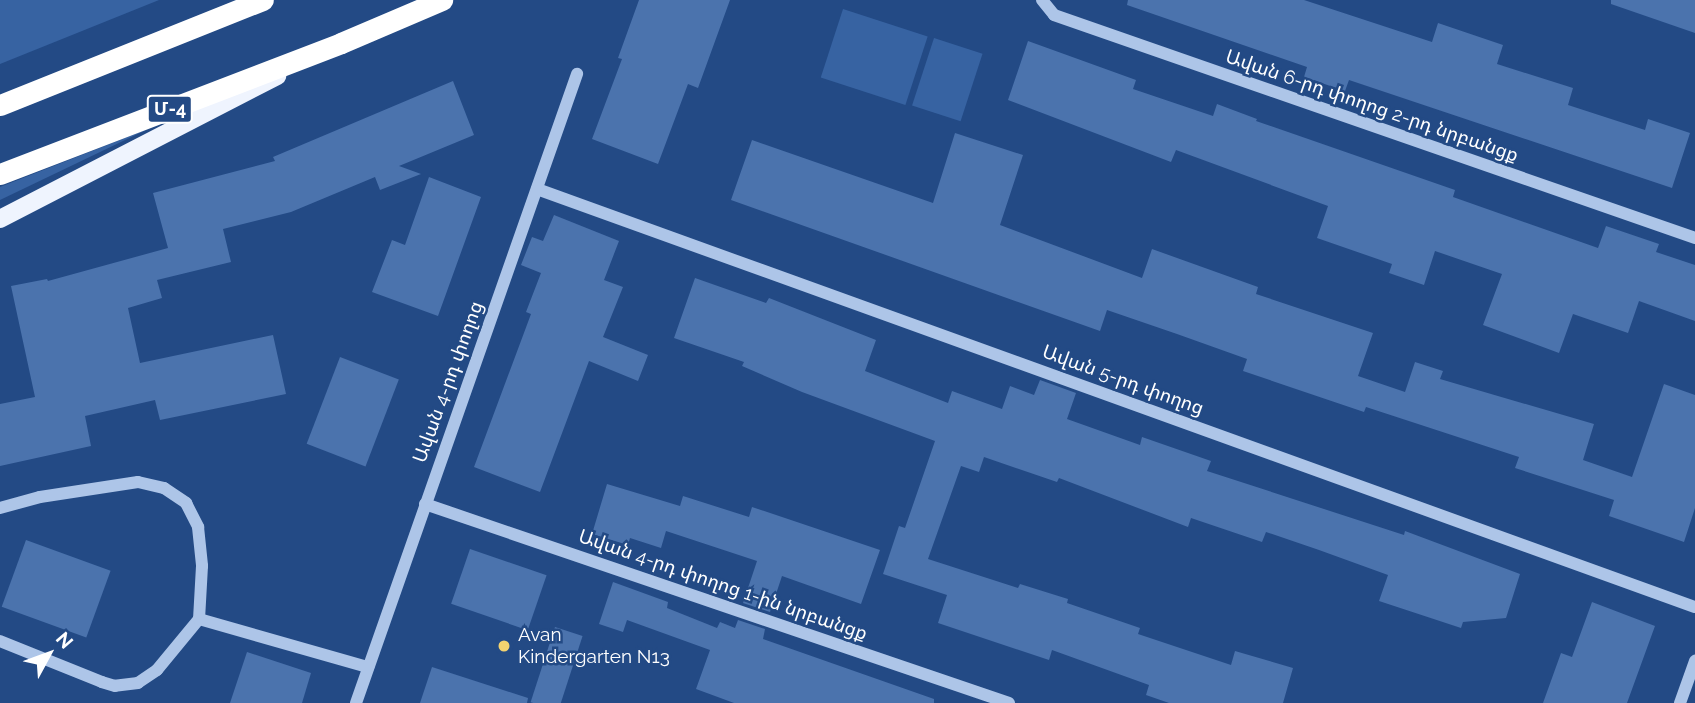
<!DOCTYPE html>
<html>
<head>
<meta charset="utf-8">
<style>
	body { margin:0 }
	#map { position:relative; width:1695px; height:703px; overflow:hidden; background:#234a85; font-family:Raleway,"Noto Sans Armenian",sans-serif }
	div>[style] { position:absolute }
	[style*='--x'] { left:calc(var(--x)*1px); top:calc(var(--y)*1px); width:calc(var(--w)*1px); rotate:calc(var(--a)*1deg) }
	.green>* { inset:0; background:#3763a2; transform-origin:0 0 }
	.building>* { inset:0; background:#4b73ad; transform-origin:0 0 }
	.minor>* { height:12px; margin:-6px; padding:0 6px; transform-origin:6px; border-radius:6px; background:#adc5e8 }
	.major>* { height:18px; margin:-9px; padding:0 9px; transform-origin:9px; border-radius:9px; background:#eff4fe }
	.highway>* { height:21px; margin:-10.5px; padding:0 10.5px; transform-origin:10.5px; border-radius:10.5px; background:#fff }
	.dots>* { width:19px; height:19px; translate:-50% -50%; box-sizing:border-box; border:4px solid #234a85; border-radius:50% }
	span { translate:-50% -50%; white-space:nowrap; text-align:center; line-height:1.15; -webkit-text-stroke:5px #234a85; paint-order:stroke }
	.shield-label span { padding:2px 5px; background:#234a85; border:2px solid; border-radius:5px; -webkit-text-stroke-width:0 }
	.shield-label { font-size:18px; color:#fff; font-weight:700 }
	.street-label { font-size:19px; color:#fff }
	.poi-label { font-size:19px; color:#fff }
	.left { translate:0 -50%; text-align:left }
	.north { position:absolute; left:14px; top:619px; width:70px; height:70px; -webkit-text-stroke:5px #234a85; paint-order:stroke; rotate:49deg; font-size:19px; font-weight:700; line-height:28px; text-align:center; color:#fff }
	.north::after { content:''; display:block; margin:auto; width:24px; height:32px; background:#fff; clip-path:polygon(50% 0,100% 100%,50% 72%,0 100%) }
</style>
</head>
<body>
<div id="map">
	<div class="green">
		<i style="clip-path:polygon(0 0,159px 0,0 64px)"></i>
		<i style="left:843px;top:9px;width:89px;height:72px;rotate:18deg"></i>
		<i style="left:934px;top:38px;width:51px;height:71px;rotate:18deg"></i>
		<i style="clip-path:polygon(148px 129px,0 200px,0 187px)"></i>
	</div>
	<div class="building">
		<i style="clip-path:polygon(639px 0,730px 0,698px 88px,688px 84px,658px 164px,592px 139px,622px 59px,618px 58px)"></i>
		<i style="clip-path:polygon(1128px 0,1304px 0,1432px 42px,1438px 23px,1503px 45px,1497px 64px,1573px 88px,1568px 105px,1645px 130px,1648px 119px,1690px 133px,1672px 188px,1349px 80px,1345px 91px,1304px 77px,1307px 67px,1127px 5px)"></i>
		<i style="clip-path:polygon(1611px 0,1695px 0,1695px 33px,1611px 4px)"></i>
		<i style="clip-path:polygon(1028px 41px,1136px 80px,1133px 89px,1213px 116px,1217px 104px,1257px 119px,1256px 121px,1455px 190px,1453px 197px,1598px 248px,1606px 226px,1659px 244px,1656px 252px,1695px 265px,1695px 321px,1639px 301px,1628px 333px,1573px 314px,1559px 353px,1483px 325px,1502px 274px,1435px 251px,1424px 285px,1389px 273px,1392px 264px,1317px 238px,1328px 206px,1176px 150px,1171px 162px,1008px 100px)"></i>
		<i style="clip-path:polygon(453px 81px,474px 135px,399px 166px,421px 174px,380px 190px,375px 177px,291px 212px,223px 229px,231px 262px,157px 280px,162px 298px,128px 308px,140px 363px,273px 335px,286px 394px,160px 420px,155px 400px,85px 416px,91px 446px,0 466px,0 404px,35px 397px,11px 286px,47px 279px,48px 281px,168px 248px,153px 193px,275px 161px,273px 157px)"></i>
		<i style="clip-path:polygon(955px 133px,1023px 155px,1000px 225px,1142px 278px,1152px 249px,1258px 287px,1256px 294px,1373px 333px,1358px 376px,1405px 392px,1415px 362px,1443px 371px,1440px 379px,1594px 424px,1583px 460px,1632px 477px,1664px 384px,1695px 395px,1695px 508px,1684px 542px,1609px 516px,1614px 500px,1515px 468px,1519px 457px,1366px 407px,1364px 412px,1243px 371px,1247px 359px,1177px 334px,1107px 310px,1100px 331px,731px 200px,752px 140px,933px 203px)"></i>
		<i style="clip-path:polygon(429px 177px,481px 197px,438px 316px,372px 292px,392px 240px,405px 245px)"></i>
		<i style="clip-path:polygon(554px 215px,619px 241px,604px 280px,623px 287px,603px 337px,648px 355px,638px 381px,589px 361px,540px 492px,474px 467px,531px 314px,526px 312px,541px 273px,521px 265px,532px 237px,543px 241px)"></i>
		<i style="clip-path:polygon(695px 278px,766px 303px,769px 298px,876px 340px,865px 371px,948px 403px,952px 391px,1002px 409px,1010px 386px,1034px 395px,1040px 380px,1076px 393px,1067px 419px,1140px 445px,1142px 437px,1211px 461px,1207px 471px,1404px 535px,1405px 531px,1520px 574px,1506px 618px,1463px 622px,1461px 628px,1379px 601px,1388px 575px,1319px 550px,1266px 532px,1262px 542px,1191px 518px,1188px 527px,1059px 478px,1057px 482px,984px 457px,979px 472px,961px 466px,928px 559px,1018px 588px,1020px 584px,1068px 599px,1067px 603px,1140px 628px,1138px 634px,1231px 665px,1235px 651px,1293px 668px,1283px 703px,1169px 703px,1146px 695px,1149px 685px,1052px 650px,1049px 660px,938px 623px,947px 595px,883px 574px,899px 526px,905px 528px,935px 441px,802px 392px,742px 366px,744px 362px,674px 338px)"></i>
		<i style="left:340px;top:357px;width:63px;height:93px;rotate:21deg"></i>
		<i style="clip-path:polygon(607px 484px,680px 506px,683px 496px,749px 517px,752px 507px,880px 550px,861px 604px,782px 576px,770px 612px,743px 603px,757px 561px,666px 531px,661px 548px,630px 538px,628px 545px,592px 534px)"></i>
		<i style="left:26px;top:540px;width:90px;height:71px;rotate:20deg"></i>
		<i style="left:470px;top:549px;width:81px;height:58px;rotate:19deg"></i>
		<i style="clip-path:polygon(613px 582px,668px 602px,667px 608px,717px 628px,720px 622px,735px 628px,738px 620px,765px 629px,763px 639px,934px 699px,934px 703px,734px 703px,696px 689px,710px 650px,627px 620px,623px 632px,599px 624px)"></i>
		<i style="clip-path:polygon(1592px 602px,1655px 626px,1627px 703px,1543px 703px,1561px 653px,1572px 657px)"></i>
		<i style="left:555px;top:627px;width:29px;height:79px;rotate:18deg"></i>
		<i style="clip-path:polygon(247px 652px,311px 673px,302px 703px,230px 703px)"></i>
		<i style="clip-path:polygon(432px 667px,528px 698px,527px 703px,420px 703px)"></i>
	</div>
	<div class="minor">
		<i style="--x:1042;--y:0;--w:19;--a:51"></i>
		<i style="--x:1054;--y:15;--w:679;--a:19.18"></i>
		<i style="--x:537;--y:189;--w:1231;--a:19.85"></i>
		<i style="--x:425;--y:504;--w:617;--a:18.82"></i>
		<i style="--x:0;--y:508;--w:41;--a:-15.4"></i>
		<i style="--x:40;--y:497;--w:99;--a:-8.7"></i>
		<i style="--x:138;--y:482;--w:27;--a:13"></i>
		<i style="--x:164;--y:488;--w:27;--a:34"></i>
		<i style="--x:186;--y:503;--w:27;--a:63"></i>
		<i style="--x:198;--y:527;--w:39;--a:84"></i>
		<i style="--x:202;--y:566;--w:53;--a:93.2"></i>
		<i style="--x:199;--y:619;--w:66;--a:129.5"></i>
		<i style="--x:157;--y:670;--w:23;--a:146"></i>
		<i style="--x:138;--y:683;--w:23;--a:173"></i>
		<i style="--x:115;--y:686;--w:14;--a:-163"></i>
		<i style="--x:102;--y:682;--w:110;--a:-158.1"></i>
		<i style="--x:199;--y:619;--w:176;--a:15.9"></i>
		<i style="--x:356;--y:703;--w:667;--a:-70.64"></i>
		<i style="--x:1680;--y:703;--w:45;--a:-70.3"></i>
	</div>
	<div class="major">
		<i style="--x:0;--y:219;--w:312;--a:-27.3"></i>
	</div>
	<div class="highway">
		<i style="--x:0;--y:105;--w:283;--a:-21.8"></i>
		<i style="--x:0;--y:174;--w:365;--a:-21"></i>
		<i style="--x:341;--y:43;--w:110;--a:-23.1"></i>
	</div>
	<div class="dots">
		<i style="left:504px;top:646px;background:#f3d370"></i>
	</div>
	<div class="shield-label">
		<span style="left:170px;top:109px">Մ-4</span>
	</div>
	<div class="street-label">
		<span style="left:1372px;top:106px;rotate:19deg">Ավան 6-րդ փողոց 2-րդ նրբանցք</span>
		<span style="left:1123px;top:380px;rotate:20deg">Ավան 5-րդ փողոց</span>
		<span style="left:448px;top:382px;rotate:-70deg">Ավան 4-րդ փողոց</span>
		<span style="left:723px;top:585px;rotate:19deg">Ավան 4-րդ փողոց 1-ին նրբանցք</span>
	</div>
	<div class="poi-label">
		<span class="left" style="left:518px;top:646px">Avan<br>Kindergarten N13</span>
	</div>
	<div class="north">N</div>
</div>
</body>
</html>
